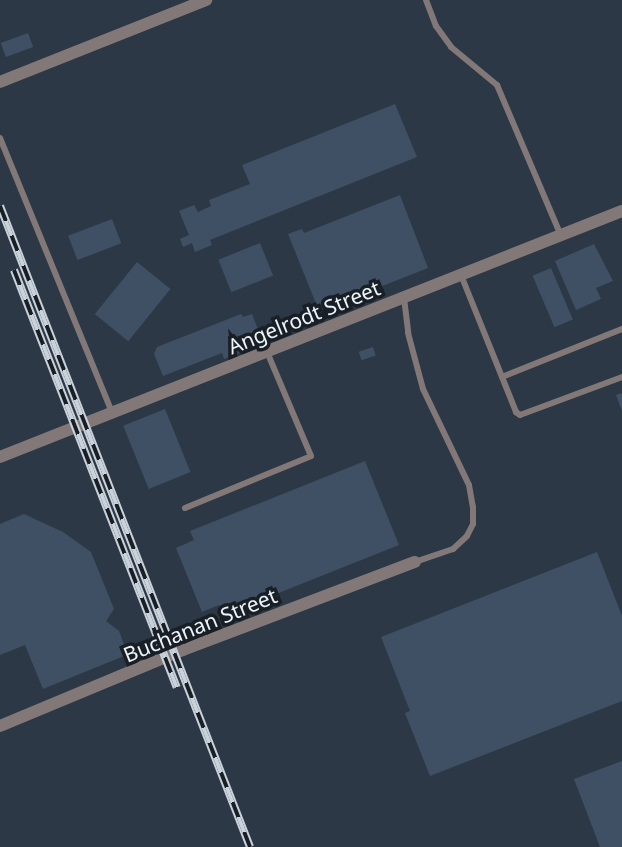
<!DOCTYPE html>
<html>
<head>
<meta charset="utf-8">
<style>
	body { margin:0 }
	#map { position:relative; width:622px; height:847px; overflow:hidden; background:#2c3845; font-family:"Noto Sans",sans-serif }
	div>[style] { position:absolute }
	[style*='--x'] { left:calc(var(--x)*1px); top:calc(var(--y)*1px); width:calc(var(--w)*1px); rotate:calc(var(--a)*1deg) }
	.building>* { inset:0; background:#3f5065; transform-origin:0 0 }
	.lane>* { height:6px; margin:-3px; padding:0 3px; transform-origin:3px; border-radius:3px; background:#837878 }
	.street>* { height:12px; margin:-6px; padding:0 6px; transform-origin:6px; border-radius:6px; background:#837878 }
	.rail>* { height:8px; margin-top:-4px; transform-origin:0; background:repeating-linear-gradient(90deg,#191f25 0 16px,#c9d2db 0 32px); box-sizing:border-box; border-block:2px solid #c9d2db }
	span { translate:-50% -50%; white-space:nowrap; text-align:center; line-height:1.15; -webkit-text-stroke:7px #191f25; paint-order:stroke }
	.street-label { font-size:21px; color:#ebf3fb }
</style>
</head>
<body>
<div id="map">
	<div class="building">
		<i style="left:28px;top:33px;width:15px;height:29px;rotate:70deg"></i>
		<i style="clip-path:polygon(395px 104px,417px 157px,210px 240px,212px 245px,195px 252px,192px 243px,183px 247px,180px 239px,189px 235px,179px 211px,194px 205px,198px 212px,211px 206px,209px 200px,250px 184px,242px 165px)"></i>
		<i style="clip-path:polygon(400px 195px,428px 268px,319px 311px,288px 234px,302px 229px,304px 233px)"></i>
		<i style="left:112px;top:219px;width:26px;height:47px;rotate:69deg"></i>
		<i style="left:260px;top:243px;width:35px;height:45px;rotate:68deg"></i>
		<i style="clip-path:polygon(594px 244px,613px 281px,596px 288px,601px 299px,576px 310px,555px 261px)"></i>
		<i style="left:137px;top:262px;width:43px;height:67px;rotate:39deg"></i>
		<i style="left:551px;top:268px;width:56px;height:20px;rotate:67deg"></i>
		<i style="clip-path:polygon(241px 314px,243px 317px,252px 314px,261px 337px,251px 341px,253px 347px,224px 359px,222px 353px,163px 376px,154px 354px,157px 347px)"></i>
		<i style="left:373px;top:347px;width:9px;height:15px;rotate:72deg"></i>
		<i style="clip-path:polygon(621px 393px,622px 395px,622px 411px,616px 395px)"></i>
		<i style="left:165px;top:409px;width:68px;height:45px;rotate:68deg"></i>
		<i style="clip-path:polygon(365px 461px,399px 545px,223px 615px,219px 605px,202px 612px,176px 548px,194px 540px,190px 531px)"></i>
		<i style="clip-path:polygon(24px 514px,63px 532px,91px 552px,114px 609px,106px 621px,119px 631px,126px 650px,124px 656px,43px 689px,25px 645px,0 655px,0 524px)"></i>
		<i style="clip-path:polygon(597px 552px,622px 616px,622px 701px,430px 776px,405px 713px,410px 711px,381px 637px)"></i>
		<i style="clip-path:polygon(622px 761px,622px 847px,600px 847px,574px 779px)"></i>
	</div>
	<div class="lane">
		<i style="--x:426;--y:0;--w:28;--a:69"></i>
		<i style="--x:436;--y:26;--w:26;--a:54"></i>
		<i style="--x:451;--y:47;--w:60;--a:39.6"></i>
		<i style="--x:497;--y:85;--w:164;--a:67"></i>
		<i style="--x:0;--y:138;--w:297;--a:67.8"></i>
		<i style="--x:461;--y:275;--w:148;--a:68.1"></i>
		<i style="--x:516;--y:412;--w:5;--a:37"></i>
		<i style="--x:520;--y:415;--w:109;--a:-20.4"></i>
		<i style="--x:404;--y:298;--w:35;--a:83"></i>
		<i style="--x:408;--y:333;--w:58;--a:75"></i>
		<i style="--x:423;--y:389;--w:106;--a:64.4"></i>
		<i style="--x:469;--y:485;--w:22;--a:80"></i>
		<i style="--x:473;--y:507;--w:17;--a:90"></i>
		<i style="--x:473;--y:524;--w:13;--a:117"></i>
		<i style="--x:467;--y:536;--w:19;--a:137"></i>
		<i style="--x:453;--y:549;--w:40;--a:161.1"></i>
		<i style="--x:502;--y:377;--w:129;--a:-21.8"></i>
		<i style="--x:185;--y:508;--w:136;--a:-22.4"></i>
		<i style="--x:311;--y:456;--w:113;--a:-112.9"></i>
	</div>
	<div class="street">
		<i style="--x:0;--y:82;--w:222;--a:-21.7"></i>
		<i style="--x:0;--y:457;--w:669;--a:-21.58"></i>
		<i style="--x:0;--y:726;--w:198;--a:-22.6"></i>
		<i style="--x:183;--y:650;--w:248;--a:-20.8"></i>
	</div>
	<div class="rail">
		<i style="--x:0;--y:206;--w:688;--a:68.69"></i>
		<i style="--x:14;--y:270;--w:448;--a:68.7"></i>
	</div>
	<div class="street-label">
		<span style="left:304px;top:317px;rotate:-22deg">Angelrodt Street</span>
		<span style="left:200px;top:625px;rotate:-22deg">Buchanan Street</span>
	</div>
</div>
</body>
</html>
